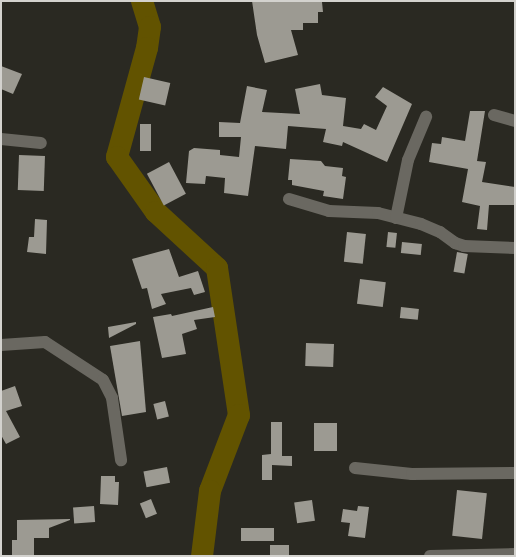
<!DOCTYPE html>
<html>
<head>
<meta charset="utf-8">
<style>
	body { margin:0 }
	#map { position:relative; width:516px; height:557px; overflow:hidden; background:#2a2922; font-family:"Golos Text",sans-serif }
	div>[style] { position:absolute }
	[style*='--x'] { left:calc(var(--x)*1px); top:calc(var(--y)*1px); width:calc(var(--w)*1px); rotate:calc(var(--a)*1deg) }
	.river>* { height:22px; margin:-11px; padding:0 11px; transform-origin:11px; border-radius:11px; background:#625300 }
	.building>* { inset:0; background:#9c9a92; transform-origin:0 0 }
	.street>* { height:12px; margin:-6px; padding:0 6px; transform-origin:6px; border-radius:6px; background:#6a6861 }
	span { translate:-50% -50%; white-space:nowrap; text-align:center; line-height:1.15; -webkit-text-stroke:4px #2a2922; paint-order:stroke }
	.frame { position:absolute; inset:0; border:2px solid #d3d2ce; pointer-events:none }
</style>
</head>
<body>
<div id="map">
	<div class="river">
		<i style="--x:142;--y:1;--w:27;--a:73"></i>
		<i style="--x:150;--y:27;--w:21;--a:98"></i>
		<i style="--x:147;--y:48;--w:113;--a:105.4"></i>
		<i style="--x:117;--y:157;--w:67;--a:54.7"></i>
		<i style="--x:156;--y:212;--w:83;--a:42.6"></i>
		<i style="--x:217;--y:268;--w:149;--a:81.5"></i>
		<i style="--x:239;--y:415;--w:81;--a:110.9"></i>
		<i style="--x:210;--y:491;--w:65;--a:97"></i>
	</div>
	<div class="building">
		<i style="clip-path:polygon(252px 1px,318px 1px,322px 2px,323px 12px,318px 12px,318px 23px,303px 23px,303px 30px,291px 30px,298px 55px,265px 63px,257px 35px)"></i>
		<i style="clip-path:polygon(1px 66px,22px 74px,13px 94px,1px 89px)"></i>
		<i style="left:144px;top:77px;width:27px;height:23px;rotate:13deg"></i>
		<i style="clip-path:polygon(320px 84px,322px 95px,346px 98px,343px 126px,361px 129px,364px 124px,376px 130px,387px 106px,375px 97px,383px 87px,412px 104px,387px 162px,343px 142px,342px 146px,323px 142px,326px 129px,288px 126px,286px 149px,255px 146px,248px 196px,224px 193px,225px 178px,206px 176px,205px 184px,186px 183px,189px 151px,194px 148px,220px 150px,220px 155px,239px 157px,241px 137px,219px 137px,219px 122px,240px 123px,247px 86px,267px 90px,262px 112px,300px 114px,295px 89px)"></i>
		<i style="clip-path:polygon(470px 111px,485px 111px,477px 161px,486px 162px,482px 182px,515px 187px,515px 205px,489px 205px,487px 230px,477px 229px,480px 206px,462px 202px,468px 169px,429px 162px,432px 143px,441px 144px,442px 137px,465px 141px)"></i>
		<i style="left:140px;top:124px;width:11px;height:27px"></i>
		<i style="left:19px;top:155px;width:26px;height:35px;rotate:2deg"></i>
		<i style="clip-path:polygon(290px 159px,321px 161px,325px 166px,343px 168px,342px 176px,346px 177px,343px 199px,323px 196px,324px 191px,292px 185px,292px 180px,288px 180px)"></i>
		<i style="left:169px;top:162px;width:36px;height:25px;rotate:62deg"></i>
		<i style="clip-path:polygon(35px 219px,47px 220px,46px 254px,27px 252px,29px 237px,34px 237px)"></i>
		<i style="left:347px;top:232px;width:19px;height:30px;rotate:6deg"></i>
		<i style="left:388px;top:232px;width:9px;height:15px;rotate:6deg"></i>
		<i style="left:402px;top:242px;width:20px;height:11px;rotate:6deg"></i>
		<i style="clip-path:polygon(169px 249px,179px 277px,198px 271px,205px 292px,194px 295px,191px 288px,161px 294px,166px 304px,152px 309px,147px 288px,142px 289px,132px 259px)"></i>
		<i style="left:457px;top:252px;width:11px;height:20px;rotate:10deg"></i>
		<i style="left:360px;top:279px;width:26px;height:25px;rotate:7deg"></i>
		<i style="clip-path:polygon(213px 307px,215px 317px,194px 320px,197px 329px,182px 334px,186px 354px,162px 358px,153px 317px,171px 314px,172px 316px)"></i>
		<i style="left:401px;top:307px;width:18px;height:11px;rotate:6deg"></i>
		<i style="clip-path:polygon(136px 322px,136px 324px,109px 338px,108px 327px)"></i>
		<i style="clip-path:polygon(140px 341px,146px 412px,122px 416px,110px 346px)"></i>
		<i style="left:306px;top:343px;width:28px;height:23px;rotate:2deg"></i>
		<i style="clip-path:polygon(15px 386px,22px 406px,6px 411px,20px 437px,6px 444px,1px 435px,1px 391px)"></i>
		<i style="left:165px;top:401px;width:16px;height:12px;rotate:76deg"></i>
		<i style="clip-path:polygon(271px 422px,282px 422px,282px 456px,292px 456px,292px 466px,272px 465px,272px 480px,262px 480px,262px 455px,271px 454px)"></i>
		<i style="left:314px;top:423px;width:23px;height:28px"></i>
		<i style="left:167px;top:467px;width:16px;height:24px;rotate:79deg"></i>
		<i style="clip-path:polygon(101px 476px,115px 476px,115px 482px,119px 482px,118px 505px,100px 504px)"></i>
		<i style="left:457px;top:490px;width:30px;height:46px;rotate:6deg"></i>
		<i style="left:151px;top:499px;width:16px;height:12px;rotate:68deg"></i>
		<i style="left:312px;top:500px;width:21px;height:18px;rotate:82deg"></i>
		<i style="left:94px;top:506px;width:16px;height:21px;rotate:86deg"></i>
		<i style="clip-path:polygon(358px 506px,369px 507px,365px 538px,348px 536px,350px 523px,341px 522px,343px 509px,357px 511px)"></i>
		<i style="clip-path:polygon(17px 520px,70px 519px,70px 520px,49px 528px,49px 538px,34px 538px,34px 556px,12px 556px,12px 540px,17px 540px)"></i>
		<i style="left:241px;top:528px;width:33px;height:13px"></i>
		<i style="left:270px;top:545px;width:19px;height:11px"></i>
	</div>
	<div class="street">
		<i style="--x:494;--y:115;--w:22;--a:16"></i>
		<i style="--x:1;--y:139;--w:40;--a:5.7"></i>
		<i style="--x:289;--y:199;--w:42;--a:16.7"></i>
		<i style="--x:329;--y:211;--w:49;--a:2.3"></i>
		<i style="--x:378;--y:213;--w:44;--a:14.3"></i>
		<i style="--x:421;--y:224;--w:21;--a:23"></i>
		<i style="--x:440;--y:232;--w:19;--a:36"></i>
		<i style="--x:455;--y:243;--w:9;--a:18"></i>
		<i style="--x:464;--y:246;--w:51;--a:2.2"></i>
		<i style="--x:396;--y:218;--w:59;--a:-78.3"></i>
		<i style="--x:408;--y:160;--w:47;--a:-67.3"></i>
		<i style="--x:1;--y:345;--w:44;--a:-3.9"></i>
		<i style="--x:45;--y:342;--w:69;--a:33.2"></i>
		<i style="--x:103;--y:380;--w:20;--a:63"></i>
		<i style="--x:112;--y:398;--w:63;--a:81.7"></i>
		<i style="--x:355;--y:468;--w:57;--a:6"></i>
		<i style="--x:412;--y:474;--w:103;--a:-0.6"></i>
		<i style="--x:430;--y:556;--w:85;--a:-1.3"></i>
	</div>
	<div class="frame"></div>
</div>
</body>
</html>
